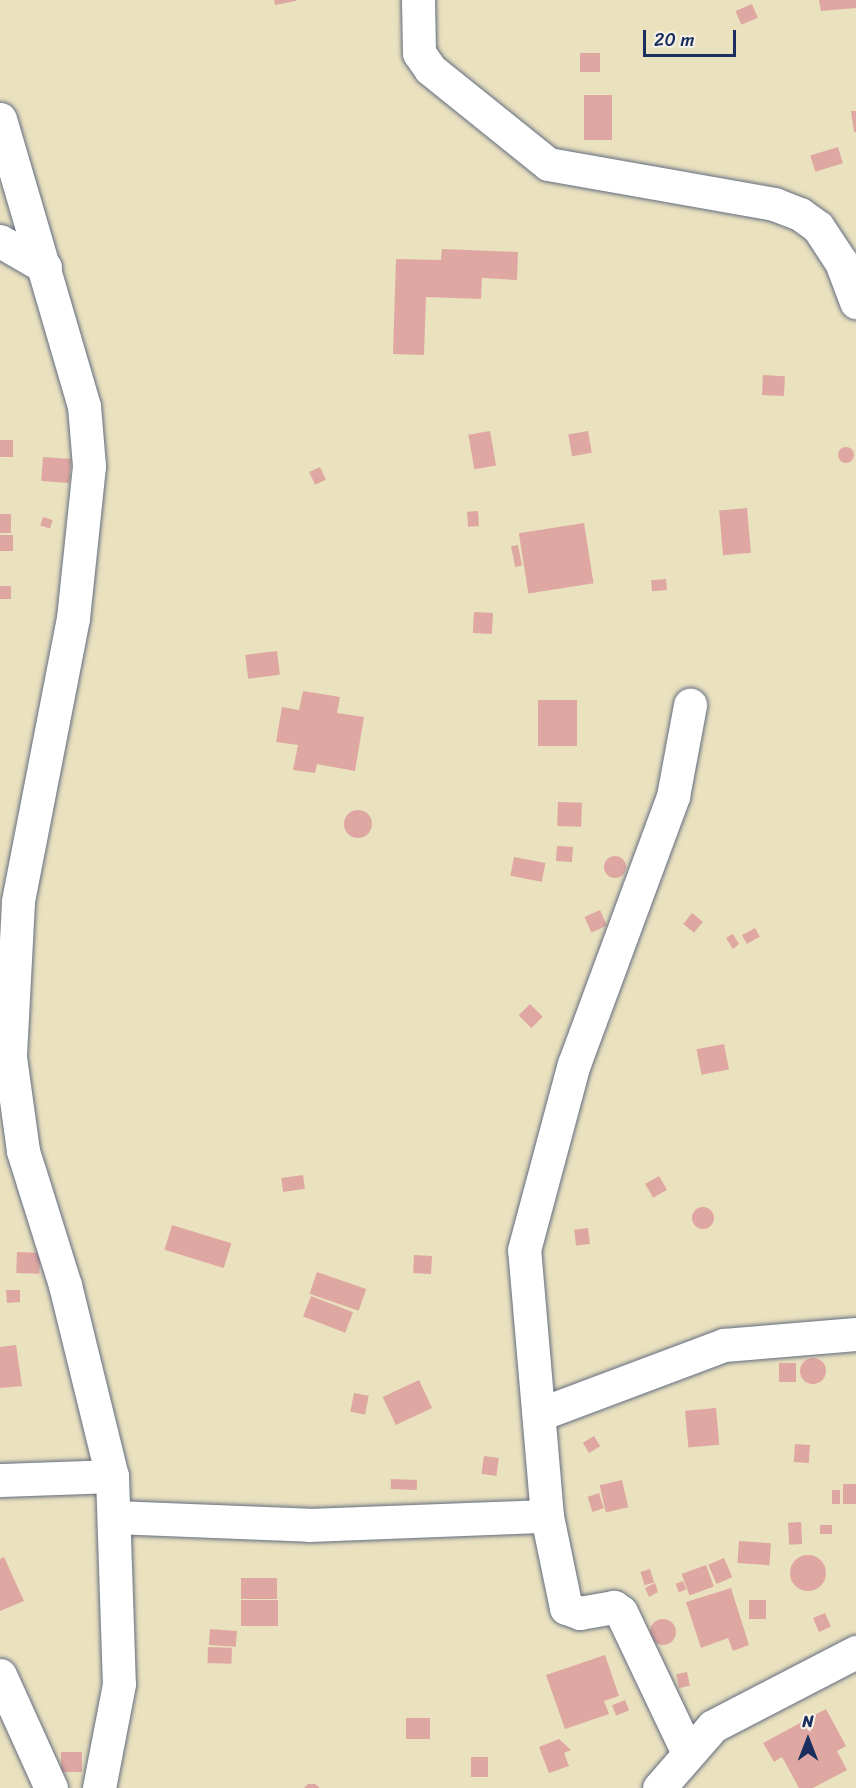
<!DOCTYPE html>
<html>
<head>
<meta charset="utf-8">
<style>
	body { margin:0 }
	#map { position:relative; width:856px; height:1788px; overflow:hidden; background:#eae1bf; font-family:Sriracha,sans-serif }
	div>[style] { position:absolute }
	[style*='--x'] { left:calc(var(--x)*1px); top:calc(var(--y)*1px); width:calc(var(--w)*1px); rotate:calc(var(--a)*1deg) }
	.building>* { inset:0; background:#dfa7a2; transform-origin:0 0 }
	.round { border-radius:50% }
	.roads { filter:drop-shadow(0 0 2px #636d80) drop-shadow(0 0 2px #636d80) }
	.minor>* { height:33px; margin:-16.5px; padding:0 16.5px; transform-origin:16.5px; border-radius:16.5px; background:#fff }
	span { translate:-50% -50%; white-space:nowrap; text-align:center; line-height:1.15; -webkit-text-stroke:4.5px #f7f3e8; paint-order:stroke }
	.north { position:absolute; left:778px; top:1710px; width:60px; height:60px; -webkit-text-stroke:4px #f7f3e8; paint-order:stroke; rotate:0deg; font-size:16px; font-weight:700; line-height:24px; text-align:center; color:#1b2f5e }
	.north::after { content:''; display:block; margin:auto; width:21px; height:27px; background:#1b2f5e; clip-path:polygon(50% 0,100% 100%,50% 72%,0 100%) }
	.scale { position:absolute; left:643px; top:30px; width:93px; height:27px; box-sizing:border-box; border:3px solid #1b2f5e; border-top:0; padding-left:8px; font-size:18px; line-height:21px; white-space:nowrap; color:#1b2f5e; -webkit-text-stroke:4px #f7f3e8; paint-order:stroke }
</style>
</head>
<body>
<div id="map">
	<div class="building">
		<i style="clip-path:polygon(274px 0,296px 0,296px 1px,275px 5px)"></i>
		<i style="clip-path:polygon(819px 0,856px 0,856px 8px,821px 11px)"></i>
		<i style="left:752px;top:4px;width:15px;height:18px;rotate:67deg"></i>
		<i style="left:580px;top:53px;width:20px;height:19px"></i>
		<i style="left:584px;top:95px;width:28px;height:45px"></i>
		<i style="clip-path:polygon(851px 111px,856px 111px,856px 132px,854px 132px)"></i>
		<i style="left:838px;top:147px;width:17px;height:29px;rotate:73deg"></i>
		<i style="clip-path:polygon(442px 249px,518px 252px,517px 280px,482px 278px,481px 299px,426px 297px,424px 355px,393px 354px,396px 259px,441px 260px)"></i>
		<i style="left:763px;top:375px;width:22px;height:20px;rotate:3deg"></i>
		<i style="left:490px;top:431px;width:35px;height:22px;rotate:80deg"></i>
		<i style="left:588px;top:431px;width:22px;height:20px;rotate:80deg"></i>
		<i style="left:0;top:440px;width:13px;height:17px"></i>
		<i class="round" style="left:838px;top:447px;width:16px;height:16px"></i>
		<i style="left:43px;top:457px;width:28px;height:24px;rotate:4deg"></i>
		<i style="left:320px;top:467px;width:14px;height:12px;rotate:65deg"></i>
		<i style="left:747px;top:508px;width:45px;height:28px;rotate:85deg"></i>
		<i style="left:478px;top:511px;width:15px;height:11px;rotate:86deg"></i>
		<i style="left:0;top:514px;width:11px;height:19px"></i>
		<i style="left:43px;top:517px;width:10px;height:9px;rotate:17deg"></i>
		<i style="left:584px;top:523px;width:61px;height:66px;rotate:81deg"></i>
		<i style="left:0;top:535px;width:13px;height:16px"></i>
		<i style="left:518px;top:545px;width:21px;height:7px;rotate:79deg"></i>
		<i style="left:666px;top:579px;width:11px;height:15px;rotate:85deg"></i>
		<i style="left:0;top:586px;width:11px;height:13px"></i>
		<i style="left:474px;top:612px;width:19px;height:21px;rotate:3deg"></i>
		<i style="left:277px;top:651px;width:24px;height:32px;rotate:83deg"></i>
		<i style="clip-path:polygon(303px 691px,340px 697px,337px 713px,364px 717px,355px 771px,317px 764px,315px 773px,293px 770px,298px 745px,276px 742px,282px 707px,299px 710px)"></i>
		<i style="left:577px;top:700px;width:46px;height:39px;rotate:90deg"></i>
		<i style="left:558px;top:802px;width:24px;height:24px;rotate:2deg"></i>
		<i class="round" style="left:344px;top:810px;width:28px;height:28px"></i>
		<i style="left:557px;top:846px;width:16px;height:15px;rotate:4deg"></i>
		<i class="round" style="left:604px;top:856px;width:22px;height:22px"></i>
		<i style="left:514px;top:857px;width:32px;height:19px;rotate:11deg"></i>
		<i style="left:600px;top:910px;width:17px;height:17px;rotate:66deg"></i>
		<i style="left:692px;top:913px;width:14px;height:14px;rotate:39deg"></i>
		<i style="left:755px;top:928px;width:10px;height:15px;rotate:61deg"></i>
		<i style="clip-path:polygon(733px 934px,739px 944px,733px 949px,726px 938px)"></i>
		<i style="left:530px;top:1004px;width:18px;height:16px;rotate:45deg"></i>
		<i style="left:724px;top:1044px;width:26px;height:28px;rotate:79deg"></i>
		<i style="left:303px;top:1175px;width:14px;height:22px;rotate:82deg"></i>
		<i style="left:659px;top:1176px;width:16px;height:16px;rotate:60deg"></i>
		<i class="round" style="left:692px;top:1207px;width:22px;height:22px"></i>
		<i style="left:172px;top:1225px;width:62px;height:26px;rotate:17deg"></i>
		<i style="left:588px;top:1228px;width:16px;height:14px;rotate:83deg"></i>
		<i style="left:17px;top:1252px;width:23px;height:21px;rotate:2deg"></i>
		<i style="left:414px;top:1255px;width:18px;height:18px;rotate:3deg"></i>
		<i style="left:317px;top:1272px;width:52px;height:23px;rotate:19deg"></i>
		<i style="clip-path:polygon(6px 1290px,20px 1290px,20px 1302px,7px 1303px)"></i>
		<i style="left:311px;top:1296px;width:45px;height:22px;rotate:21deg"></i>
		<i style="clip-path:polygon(16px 1345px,22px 1386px,0 1388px,0 1347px)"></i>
		<i class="round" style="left:800px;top:1358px;width:26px;height:26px"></i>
		<i style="left:779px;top:1363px;width:17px;height:19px"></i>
		<i style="left:419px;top:1380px;width:31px;height:40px;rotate:65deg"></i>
		<i style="left:354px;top:1393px;width:15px;height:19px;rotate:11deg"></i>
		<i style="left:716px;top:1408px;width:37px;height:31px;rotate:85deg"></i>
		<i style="left:594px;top:1436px;width:12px;height:13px;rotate:59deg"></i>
		<i style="left:795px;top:1444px;width:15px;height:18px;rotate:4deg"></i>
		<i style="left:484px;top:1456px;width:15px;height:18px;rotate:8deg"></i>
		<i style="left:391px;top:1479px;width:26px;height:10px;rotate:2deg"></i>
		<i style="left:622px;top:1480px;width:28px;height:23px;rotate:77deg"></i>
		<i style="left:843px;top:1484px;width:13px;height:20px"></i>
		<i style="left:832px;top:1490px;width:8px;height:14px"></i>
		<i style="left:599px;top:1493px;width:16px;height:12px;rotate:72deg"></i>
		<i style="left:801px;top:1522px;width:22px;height:13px;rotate:87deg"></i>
		<i style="left:832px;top:1525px;width:9px;height:12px;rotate:90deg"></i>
		<i style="left:739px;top:1541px;width:32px;height:22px;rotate:4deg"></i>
		<i class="round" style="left:790px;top:1555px;width:36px;height:36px"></i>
		<i style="clip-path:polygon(4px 1557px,24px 1601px,0 1611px,0 1559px)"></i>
		<i style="left:724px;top:1558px;width:21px;height:17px;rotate:67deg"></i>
		<i style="left:706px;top:1565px;width:23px;height:26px;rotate:70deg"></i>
		<i style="left:650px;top:1569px;width:14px;height:10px;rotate:73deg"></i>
		<i style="left:277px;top:1578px;width:21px;height:36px;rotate:90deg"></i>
		<i style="left:683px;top:1581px;width:9px;height:8px;rotate:69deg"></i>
		<i style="clip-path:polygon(655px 1583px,658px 1592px,649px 1597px,645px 1588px)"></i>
		<i style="clip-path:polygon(731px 1588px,749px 1645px,733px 1651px,728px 1638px,701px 1648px,686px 1602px)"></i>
		<i style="left:278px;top:1600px;width:26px;height:37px;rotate:90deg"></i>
		<i style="left:749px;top:1600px;width:17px;height:19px"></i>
		<i style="left:825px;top:1613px;width:15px;height:13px;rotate:67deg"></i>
		<i class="round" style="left:650px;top:1619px;width:26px;height:26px"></i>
		<i style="left:210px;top:1629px;width:27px;height:16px;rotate:4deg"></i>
		<i style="left:208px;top:1647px;width:24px;height:16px;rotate:2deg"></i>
		<i style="clip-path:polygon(605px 1655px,619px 1696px,604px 1701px,609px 1714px,565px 1729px,546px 1675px)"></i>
		<i style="left:687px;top:1672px;width:14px;height:11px;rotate:78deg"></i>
		<i style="left:625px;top:1700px;width:11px;height:14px;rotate:68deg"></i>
		<i style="clip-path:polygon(826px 1709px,846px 1746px,837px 1751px,847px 1770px,813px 1788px,799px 1788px,782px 1757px,774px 1762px,763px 1743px)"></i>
		<i style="left:406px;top:1718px;width:24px;height:21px"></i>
		<i style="clip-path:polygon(559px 1739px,571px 1750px,564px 1753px,569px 1766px,549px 1773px,539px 1747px)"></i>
		<i style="left:61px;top:1752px;width:21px;height:20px"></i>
		<i style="left:471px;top:1757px;width:17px;height:20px"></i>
		<i style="clip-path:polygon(308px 1784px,315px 1784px,320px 1788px,304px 1788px)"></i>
	</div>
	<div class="roads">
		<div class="minor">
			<i style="--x:418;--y:0;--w:53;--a:88.9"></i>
			<i style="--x:419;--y:53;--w:19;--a:55"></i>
			<i style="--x:430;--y:69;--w:151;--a:38.8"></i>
			<i style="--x:548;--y:164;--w:230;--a:10"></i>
			<i style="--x:774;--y:204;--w:28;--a:21"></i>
			<i style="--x:800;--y:214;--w:22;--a:36"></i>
			<i style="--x:818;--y:227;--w:42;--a:56.7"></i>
			<i style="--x:841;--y:262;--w:43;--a:69.4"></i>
			<i style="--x:0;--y:119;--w:299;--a:73.7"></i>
			<i style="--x:84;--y:406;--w:60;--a:85.2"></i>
			<i style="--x:89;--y:466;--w:153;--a:96"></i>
			<i style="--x:73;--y:618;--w:289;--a:101"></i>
			<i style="--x:18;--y:902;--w:155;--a:93"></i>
			<i style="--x:10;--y:1057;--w:95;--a:82.1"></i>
			<i style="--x:23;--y:1151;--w:140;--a:72.6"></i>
			<i style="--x:65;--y:1285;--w:197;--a:76.2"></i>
			<i style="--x:112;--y:1476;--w:208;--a:88.1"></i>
			<i style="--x:119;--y:1684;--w:106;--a:100.9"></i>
			<i style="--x:0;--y:241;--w:52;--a:30"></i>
			<i style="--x:540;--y:1414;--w:197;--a:-20.6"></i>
			<i style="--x:724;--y:1345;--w:132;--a:-4.8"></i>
			<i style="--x:0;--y:1480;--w:112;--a:-2"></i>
			<i style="--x:114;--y:1517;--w:195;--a:2.3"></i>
			<i style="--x:309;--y:1525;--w:238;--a:-2.2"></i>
			<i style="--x:0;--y:1675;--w:124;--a:65.7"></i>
			<i style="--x:688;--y:1753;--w:156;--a:-115.4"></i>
			<i style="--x:621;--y:1612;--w:9;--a:-144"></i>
			<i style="--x:614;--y:1607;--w:35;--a:170"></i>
			<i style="--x:580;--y:1613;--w:15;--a:-160"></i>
			<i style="--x:566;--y:1608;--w:94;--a:-101.7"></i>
			<i style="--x:547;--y:1516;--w:267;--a:-94.9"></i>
			<i style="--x:524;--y:1250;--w:193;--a:-75"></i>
			<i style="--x:574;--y:1064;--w:286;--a:-69.7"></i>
			<i style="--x:673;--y:796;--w:93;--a:-79.4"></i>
			<i style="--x:659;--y:1788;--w:82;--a:-48.9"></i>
			<i style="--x:713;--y:1726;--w:161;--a:-27.4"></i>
		</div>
	</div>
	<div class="north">N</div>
	<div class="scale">20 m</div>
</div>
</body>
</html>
